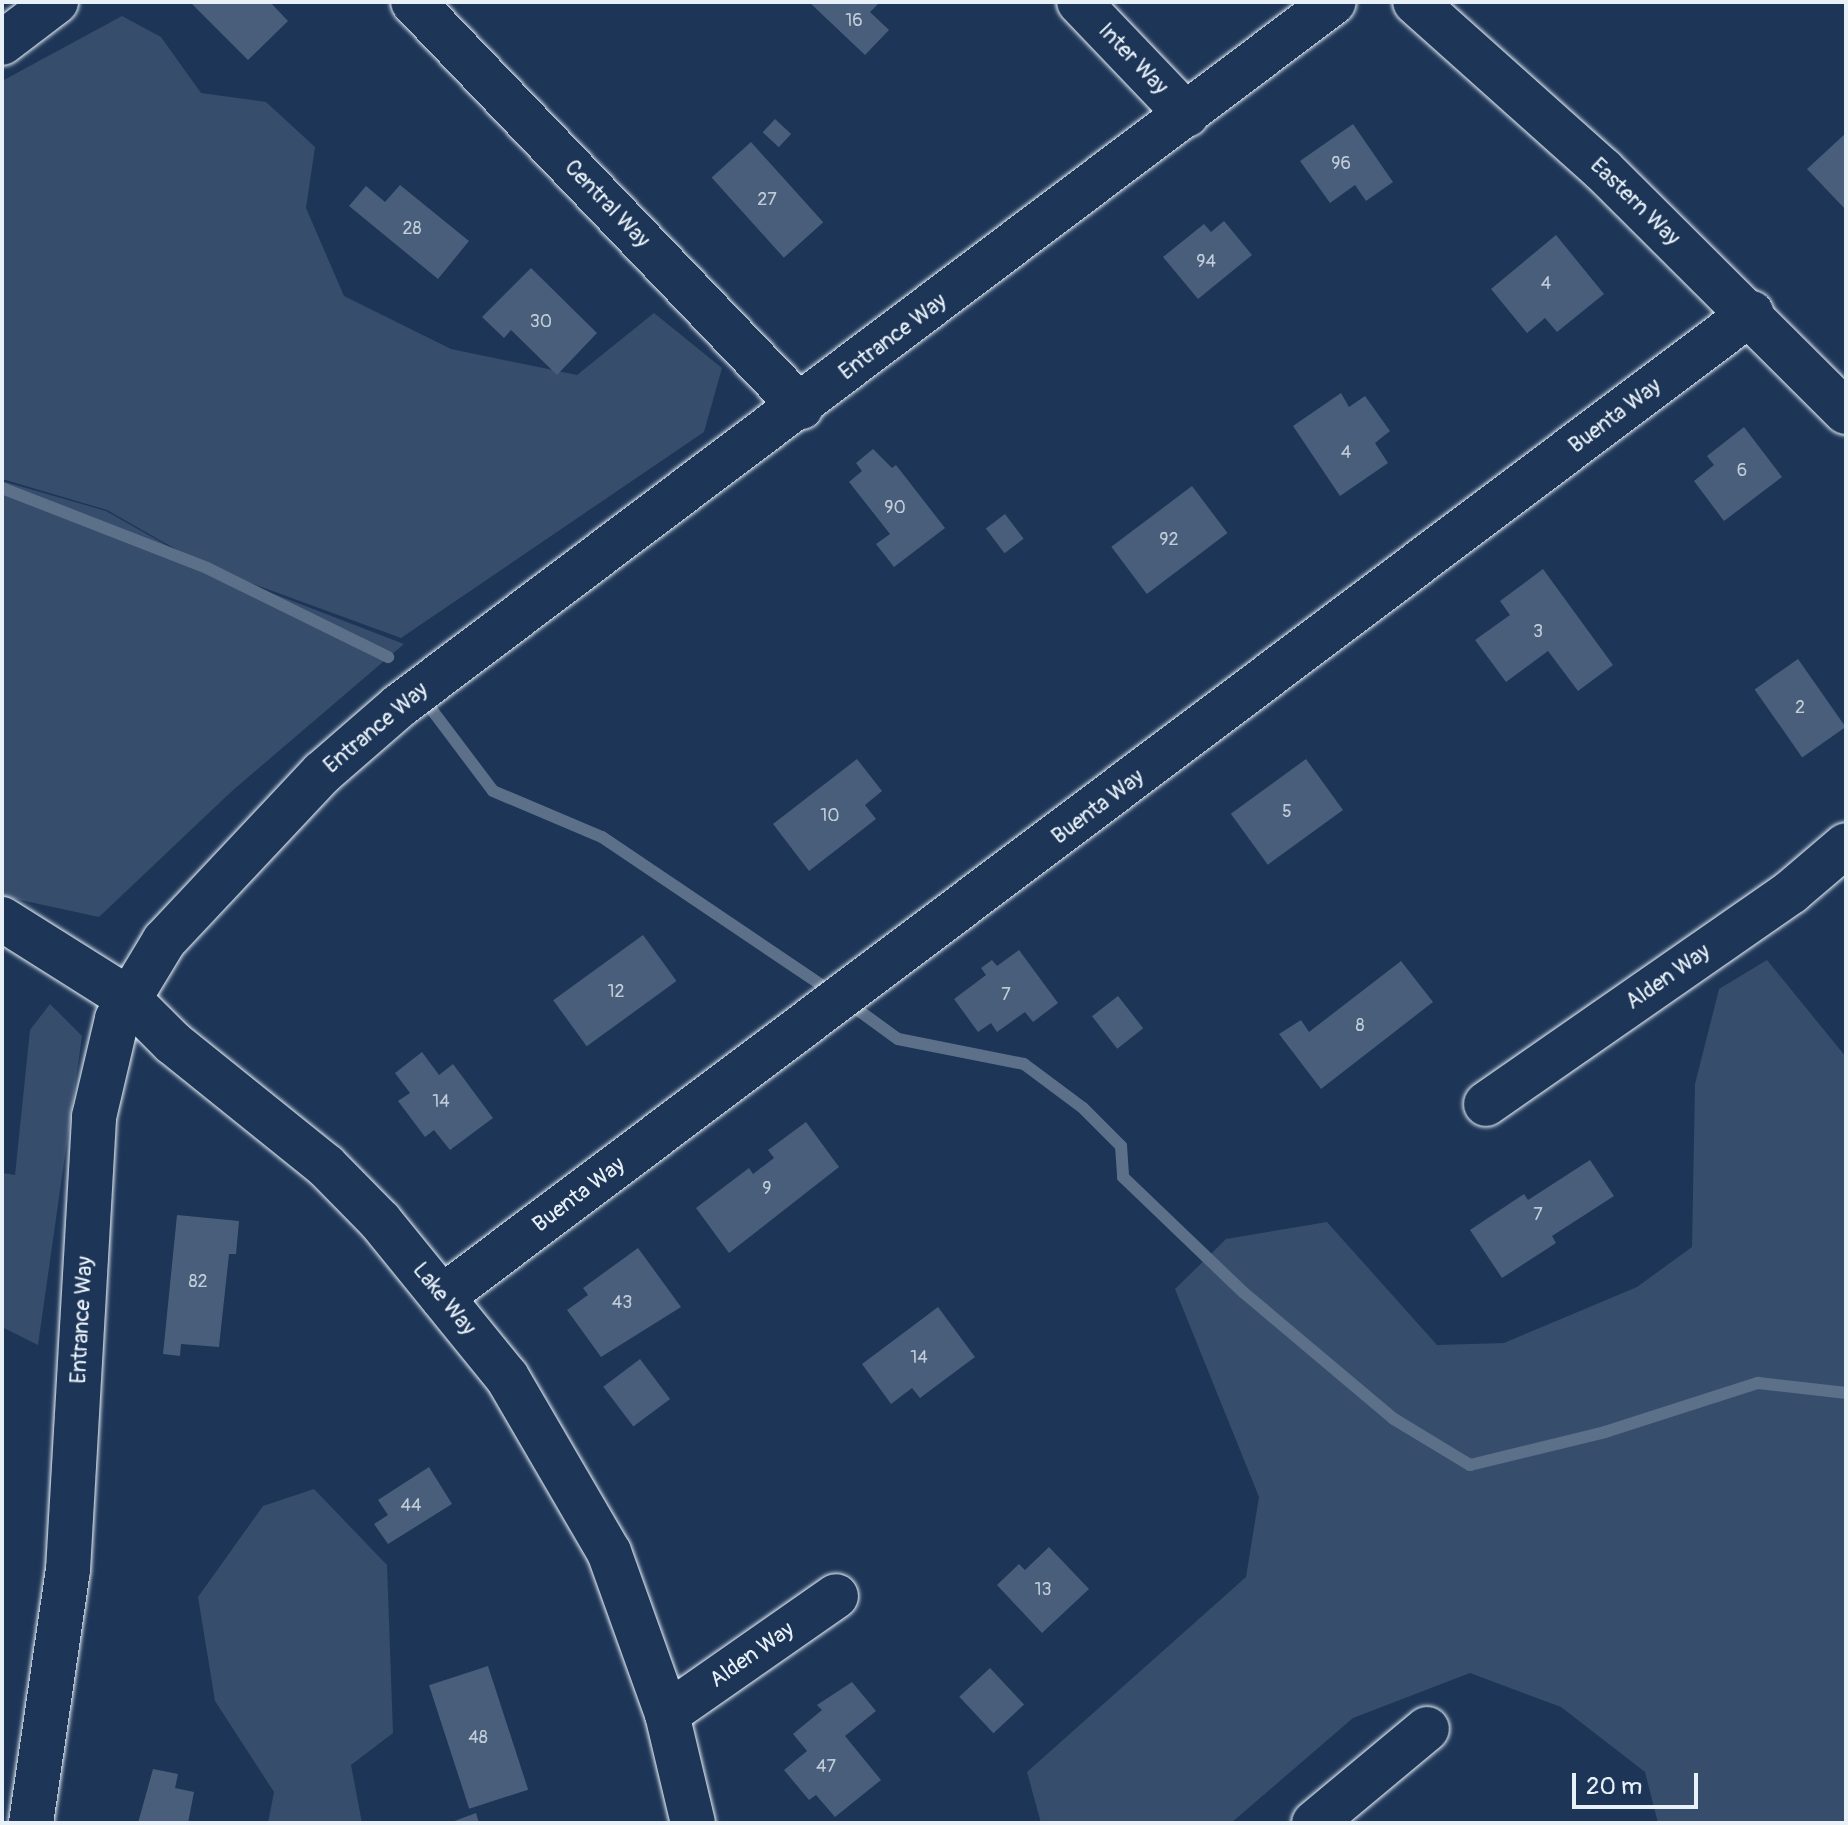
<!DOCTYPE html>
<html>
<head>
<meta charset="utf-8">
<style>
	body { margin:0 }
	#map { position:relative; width:1848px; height:1825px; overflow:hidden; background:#1d3557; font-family:Pangolin,sans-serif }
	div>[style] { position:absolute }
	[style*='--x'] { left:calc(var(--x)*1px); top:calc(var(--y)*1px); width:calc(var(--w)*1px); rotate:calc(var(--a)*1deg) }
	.green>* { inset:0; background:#374d6c }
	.stream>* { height:12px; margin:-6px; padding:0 6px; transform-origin:6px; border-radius:6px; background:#5d7089 }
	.building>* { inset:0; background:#495e7a; transform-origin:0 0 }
	.roads { filter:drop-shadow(0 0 2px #e8f1f8) drop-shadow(0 0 2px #e8f1f8) }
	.minor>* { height:44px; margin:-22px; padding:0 22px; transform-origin:22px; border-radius:22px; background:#1d3557 }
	span { translate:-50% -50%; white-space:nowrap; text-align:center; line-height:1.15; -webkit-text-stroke:6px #1d3557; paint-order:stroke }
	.number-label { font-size:18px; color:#c0ccd8 }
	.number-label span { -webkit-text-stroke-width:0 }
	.street-label { font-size:22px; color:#e8f1f8 }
	.frame { position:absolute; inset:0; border:4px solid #e8f1f8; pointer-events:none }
	.scale { position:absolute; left:1572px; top:1773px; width:126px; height:36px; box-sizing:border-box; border:4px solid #e8f1f8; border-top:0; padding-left:10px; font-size:24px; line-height:28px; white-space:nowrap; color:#e8f1f8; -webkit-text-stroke:6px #1d3557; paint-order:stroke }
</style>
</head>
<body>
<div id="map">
	<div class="green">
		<i style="clip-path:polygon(122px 16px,161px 37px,201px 93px,266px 102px,315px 147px,306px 208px,344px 296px,451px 349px,577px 375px,654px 313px,722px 368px,704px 432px,401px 638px,207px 567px,107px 510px,2px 479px,2px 81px)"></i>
		<i style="clip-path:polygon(2px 481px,106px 511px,207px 568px,404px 644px,232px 791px,99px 917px,2px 896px)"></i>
		<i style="clip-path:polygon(1767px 960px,1846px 1057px,1846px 1823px,1658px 1823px,1645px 1772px,1561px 1707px,1470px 1673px,1353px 1718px,1231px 1823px,1041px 1823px,1027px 1772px,1246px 1577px,1259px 1497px,1175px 1289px,1226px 1239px,1327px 1222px,1437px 1345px,1504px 1343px,1637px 1287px,1692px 1247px,1695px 1084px,1719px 989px)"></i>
		<i style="clip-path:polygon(50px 1004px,82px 1036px,38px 1345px,2px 1327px,2px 1173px,15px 1175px,30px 1030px)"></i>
		<i style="clip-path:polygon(314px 1489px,387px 1565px,393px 1733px,351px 1765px,362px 1823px,268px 1823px,274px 1792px,215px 1701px,198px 1597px,263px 1506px)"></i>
	</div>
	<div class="stream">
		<i style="--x:2;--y:488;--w:220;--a:21.3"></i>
		<i style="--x:207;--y:568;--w:202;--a:26.2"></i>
		<i style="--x:432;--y:710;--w:101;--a:53"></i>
		<i style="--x:493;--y:791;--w:118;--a:22.9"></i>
		<i style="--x:602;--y:837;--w:277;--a:34"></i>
		<i style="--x:847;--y:1002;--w:63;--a:36"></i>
		<i style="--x:898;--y:1039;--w:128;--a:11.2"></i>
		<i style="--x:1024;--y:1064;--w:74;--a:36.7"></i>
		<i style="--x:1083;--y:1108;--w:54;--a:45"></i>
		<i style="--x:1121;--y:1146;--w:31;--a:86"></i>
		<i style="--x:1123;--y:1177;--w:166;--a:43.8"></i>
		<i style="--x:1243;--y:1292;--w:197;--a:40.1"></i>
		<i style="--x:1394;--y:1419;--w:89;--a:31.2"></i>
		<i style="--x:1470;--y:1465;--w:139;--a:-13.7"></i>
		<i style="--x:1605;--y:1432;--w:161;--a:-17.8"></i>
		<i style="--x:1758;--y:1383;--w:89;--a:6.5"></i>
	</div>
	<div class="building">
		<i style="clip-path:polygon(190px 2px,270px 2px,288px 21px,248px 60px)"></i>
		<i style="clip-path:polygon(809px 2px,880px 2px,870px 12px,889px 30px,865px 55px)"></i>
		<i style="left:775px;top:119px;width:22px;height:18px;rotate:43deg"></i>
		<i style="clip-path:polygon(1353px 124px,1393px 182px,1366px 201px,1355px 185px,1330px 203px,1300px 161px)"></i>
		<i style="clip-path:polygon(1846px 133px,1846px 210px,1807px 169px)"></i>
		<i style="left:751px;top:142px;width:108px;height:53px;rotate:48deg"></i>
		<i style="clip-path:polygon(400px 185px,469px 241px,438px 279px,349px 206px,366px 186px,385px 202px)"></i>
		<i style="clip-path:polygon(1224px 221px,1252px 255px,1198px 299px,1163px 257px,1204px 224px,1211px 232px)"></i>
		<i style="clip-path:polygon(1556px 235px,1604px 294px,1557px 332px,1545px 318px,1527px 333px,1491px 289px)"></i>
		<i style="clip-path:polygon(531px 268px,597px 333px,557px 375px,511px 330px,504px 338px,482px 317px)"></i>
		<i style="clip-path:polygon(1341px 393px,1349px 407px,1365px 396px,1390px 431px,1375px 443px,1388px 463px,1340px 496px,1293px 426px)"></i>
		<i style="clip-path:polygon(1744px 427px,1782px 477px,1724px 521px,1694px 481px,1714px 465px,1707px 456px)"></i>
		<i style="clip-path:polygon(873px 449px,892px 468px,896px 465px,945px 528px,894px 567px,876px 544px,890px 534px,849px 482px,862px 471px,856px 463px)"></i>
		<i style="left:1192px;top:486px;width:59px;height:101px;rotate:53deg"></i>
		<i style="left:1005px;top:514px;width:31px;height:24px;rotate:53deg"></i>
		<i style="clip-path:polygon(1543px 569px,1613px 665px,1578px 691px,1548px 651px,1506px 682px,1475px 640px,1510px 615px,1500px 601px)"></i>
		<i style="left:1798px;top:659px;width:83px;height:53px;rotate:55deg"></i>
		<i style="clip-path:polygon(857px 759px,882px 791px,865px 805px,876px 819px,809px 871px,773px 824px)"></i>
		<i style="left:1306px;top:759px;width:63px;height:93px;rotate:54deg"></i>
		<i style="left:643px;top:935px;width:57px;height:111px;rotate:54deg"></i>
		<i style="clip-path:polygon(1019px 950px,1058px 1003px,1033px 1022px,1025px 1012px,997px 1032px,991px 1023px,978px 1032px,954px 999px,986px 975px,981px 968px,992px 960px,997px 966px)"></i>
		<i style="clip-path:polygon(1401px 961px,1433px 1002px,1321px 1089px,1279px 1034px,1301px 1020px,1309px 1032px)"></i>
		<i style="left:1118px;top:996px;width:41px;height:33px;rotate:52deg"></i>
		<i style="clip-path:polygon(422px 1052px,439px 1075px,453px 1064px,493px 1118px,450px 1150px,434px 1130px,425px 1137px,398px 1101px,410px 1093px,395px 1073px)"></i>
		<i style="clip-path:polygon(806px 1122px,839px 1167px,729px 1253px,696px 1208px,749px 1168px,753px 1174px,774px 1158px,768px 1150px)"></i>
		<i style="clip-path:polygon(1590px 1160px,1614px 1196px,1552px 1236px,1556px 1243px,1502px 1278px,1470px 1230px,1524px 1194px,1528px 1200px)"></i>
		<i style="clip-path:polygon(177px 1215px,239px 1221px,236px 1254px,229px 1254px,219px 1347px,181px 1344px,180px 1356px,163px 1354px)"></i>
		<i style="clip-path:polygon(638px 1248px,681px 1307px,601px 1357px,567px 1310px,588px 1295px,583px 1288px)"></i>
		<i style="clip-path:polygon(938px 1307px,975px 1357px,920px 1398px,912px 1388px,891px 1404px,862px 1364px)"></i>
		<i style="left:640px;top:1359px;width:50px;height:46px;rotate:53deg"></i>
		<i style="clip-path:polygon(429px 1467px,452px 1504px,388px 1544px,374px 1524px,388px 1515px,378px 1500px)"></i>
		<i style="clip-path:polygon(1049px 1547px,1089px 1589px,1042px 1633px,997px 1585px,1019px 1564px,1025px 1570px)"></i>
		<i style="left:488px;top:1666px;width:130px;height:62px;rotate:72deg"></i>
		<i style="left:990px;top:1668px;width:50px;height:42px;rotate:47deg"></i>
		<i style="clip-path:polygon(852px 1682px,876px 1711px,845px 1736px,881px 1780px,835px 1817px,816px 1795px,809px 1800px,784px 1770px,807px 1751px,793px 1734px,822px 1710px,817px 1705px)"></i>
		<i style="clip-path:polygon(153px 1769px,178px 1774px,175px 1788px,194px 1792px,188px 1823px,138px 1823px)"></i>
		<i style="clip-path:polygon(476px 1813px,479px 1823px,449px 1823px)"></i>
	</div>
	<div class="roads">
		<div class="minor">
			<i style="--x:413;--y:2;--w:561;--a:46.23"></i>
			<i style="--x:1079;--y:2;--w:156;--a:46.3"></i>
			<i style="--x:1415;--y:2;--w:252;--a:41.8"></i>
			<i style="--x:1603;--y:170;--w:343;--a:44.9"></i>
			<i style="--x:2;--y:43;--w:68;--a:-37.2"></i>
			<i style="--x:2;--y:919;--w:150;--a:32.2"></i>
			<i style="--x:129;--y:999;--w:62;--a:45"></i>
			<i style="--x:173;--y:1043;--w:196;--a:38.8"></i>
			<i style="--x:326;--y:1166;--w:77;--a:45.5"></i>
			<i style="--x:380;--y:1221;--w:201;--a:50.9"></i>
			<i style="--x:507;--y:1377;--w:203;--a:59.8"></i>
			<i style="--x:609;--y:1552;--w:172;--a:70.3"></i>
			<i style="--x:667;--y:1714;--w:112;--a:76.6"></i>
			<i style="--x:1486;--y:1104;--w:371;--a:-34.8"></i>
			<i style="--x:1791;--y:892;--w:72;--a:-40.5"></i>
			<i style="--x:442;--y:1297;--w:1638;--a:-36.93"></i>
			<i style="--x:667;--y:1714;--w:206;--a:-34.9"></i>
			<i style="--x:31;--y:1823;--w:256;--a:-81.7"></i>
			<i style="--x:68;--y:1570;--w:454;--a:-86.7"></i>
			<i style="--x:94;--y:1117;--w:101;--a:-76.8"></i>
			<i style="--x:117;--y:1019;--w:91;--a:-58.9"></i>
			<i style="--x:164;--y:941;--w:231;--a:-46.8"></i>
			<i style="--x:322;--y:773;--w:102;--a:-41"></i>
			<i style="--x:399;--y:706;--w:1170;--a:-36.98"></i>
			<i style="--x:1314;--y:1823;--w:147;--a:-39.8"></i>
		</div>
	</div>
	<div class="number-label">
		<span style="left:854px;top:21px">16</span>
		<span style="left:1341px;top:164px">96</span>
		<span style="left:767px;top:200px">27</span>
		<span style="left:412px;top:229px">28</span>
		<span style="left:1206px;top:262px">94</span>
		<span style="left:1546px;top:284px">4</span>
		<span style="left:541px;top:322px">30</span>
		<span style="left:1346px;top:453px">4</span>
		<span style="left:1742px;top:471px">6</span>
		<span style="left:895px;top:508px">90</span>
		<span style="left:1169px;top:540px">92</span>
		<span style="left:1538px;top:632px">3</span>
		<span style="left:1800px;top:708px">2</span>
		<span style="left:1287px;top:812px">5</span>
		<span style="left:830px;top:816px">10</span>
		<span style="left:616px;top:992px">12</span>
		<span style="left:1006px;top:995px">7</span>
		<span style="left:1360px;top:1026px">8</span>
		<span style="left:441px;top:1102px">14</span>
		<span style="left:767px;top:1189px">9</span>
		<span style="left:1538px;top:1215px">7</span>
		<span style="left:198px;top:1282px">82</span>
		<span style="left:622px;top:1303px">43</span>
		<span style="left:919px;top:1358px">14</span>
		<span style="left:411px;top:1506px">44</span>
		<span style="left:1043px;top:1590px">13</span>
		<span style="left:478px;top:1738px">48</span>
		<span style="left:826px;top:1767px">47</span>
	</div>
	<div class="street-label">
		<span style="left:1133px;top:59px;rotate:46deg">Inter Way</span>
		<span style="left:1635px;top:202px;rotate:44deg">Eastern Way</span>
		<span style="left:607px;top:204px;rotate:46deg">Central Way</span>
		<span style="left:893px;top:337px;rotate:-37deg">Entrance Way</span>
		<span style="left:1615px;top:416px;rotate:-37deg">Buenta Way</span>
		<span style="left:376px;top:728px;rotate:-40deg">Entrance Way</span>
		<span style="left:1098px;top:807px;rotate:-37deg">Buenta Way</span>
		<span style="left:1668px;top:977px;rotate:-35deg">Alden Way</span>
		<span style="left:579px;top:1195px;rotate:-37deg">Buenta Way</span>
		<span style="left:444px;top:1299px;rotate:51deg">Lake Way</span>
		<span style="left:82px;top:1320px;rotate:-87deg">Entrance Way</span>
		<span style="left:752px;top:1655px;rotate:-35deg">Alden Way</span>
	</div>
	<div class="frame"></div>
	<div class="scale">20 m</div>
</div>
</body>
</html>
